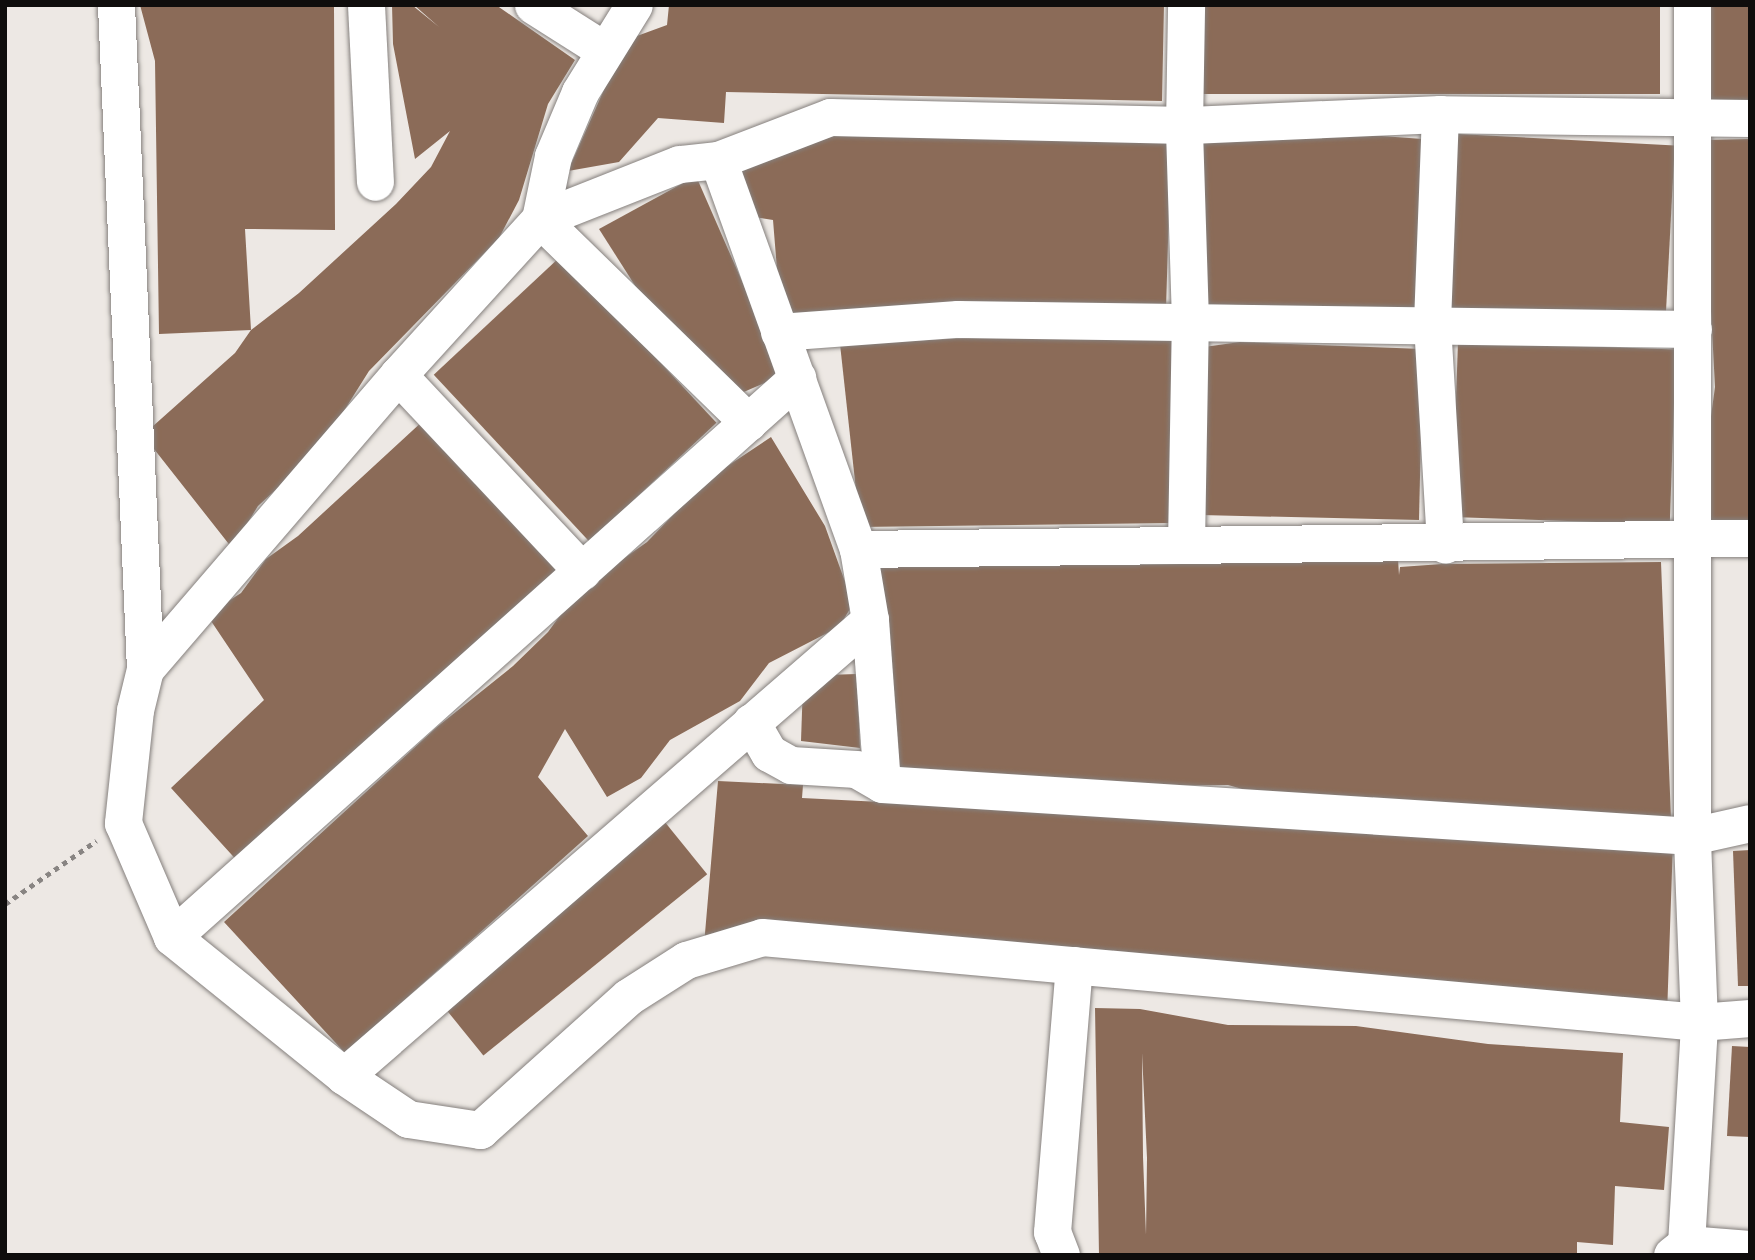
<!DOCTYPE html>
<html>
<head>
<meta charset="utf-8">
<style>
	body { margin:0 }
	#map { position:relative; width:1755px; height:1260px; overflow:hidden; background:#ede8e4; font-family:Spectral,serif }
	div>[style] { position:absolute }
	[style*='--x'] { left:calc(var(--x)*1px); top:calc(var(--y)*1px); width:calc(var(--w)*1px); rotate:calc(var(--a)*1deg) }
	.building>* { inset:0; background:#8b6b58; transform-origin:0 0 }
	.path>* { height:4.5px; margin-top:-2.25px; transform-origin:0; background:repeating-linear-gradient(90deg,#888482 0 5px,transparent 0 10px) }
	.roads { filter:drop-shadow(0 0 2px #85807d) drop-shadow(0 0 2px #85807d) }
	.minor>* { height:37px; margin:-18.5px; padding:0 18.5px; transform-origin:18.5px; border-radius:18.5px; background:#fff }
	span { translate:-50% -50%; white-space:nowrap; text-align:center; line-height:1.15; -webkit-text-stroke:5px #fbf5f2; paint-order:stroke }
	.frame { position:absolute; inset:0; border:7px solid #0f0d0c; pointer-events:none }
</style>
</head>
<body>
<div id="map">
	<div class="building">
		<i style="clip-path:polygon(140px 5px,334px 5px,335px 230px,245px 229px,251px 330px,299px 293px,396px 204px,431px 167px,450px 131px,415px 159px,393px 44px,392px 5px,412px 5px,439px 27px,414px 5px,496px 5px,575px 60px,548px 104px,519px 200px,499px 238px,369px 371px,320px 449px,258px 506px,232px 548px,143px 435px,235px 353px,251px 330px,159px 334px,155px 61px)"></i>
		<i style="clip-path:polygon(669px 5px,1164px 5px,1162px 101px,726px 92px,724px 123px,658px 118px,619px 162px,568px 171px,626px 40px,667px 25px)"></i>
		<i style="left:1199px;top:5px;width:461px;height:89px"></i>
		<i style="clip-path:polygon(1711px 5px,1750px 5px,1750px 103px,1704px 99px)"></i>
		<i style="clip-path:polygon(844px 132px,1171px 140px,1166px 310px,781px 319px,773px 220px,747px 216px,738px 152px,798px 149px)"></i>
		<i style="clip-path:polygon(1354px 134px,1423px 139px,1419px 310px,1201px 304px,1203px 137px)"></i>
		<i style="left:1457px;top:134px;width:218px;height:176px;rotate:3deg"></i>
		<i style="clip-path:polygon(1750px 139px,1750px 522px,1710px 523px,1709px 431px,1715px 387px,1702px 140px)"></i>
		<i style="clip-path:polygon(696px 176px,783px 375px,739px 394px,662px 328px,599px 229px)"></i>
		<i style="left:561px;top:256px;width:228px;height:174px;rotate:47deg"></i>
		<i style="clip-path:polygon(990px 337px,1178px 340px,1172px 523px,860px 527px,840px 344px)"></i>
		<i style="clip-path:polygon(1240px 342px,1423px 349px,1419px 520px,1201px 515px,1204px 347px)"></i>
		<i style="left:1458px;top:342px;width:218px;height:175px;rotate:2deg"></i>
		<i style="clip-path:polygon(425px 419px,559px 573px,241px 865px,171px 788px,264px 700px,207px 615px,241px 593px,266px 559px,298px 536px)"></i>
		<i style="clip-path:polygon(771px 437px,825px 526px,853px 604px,839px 627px,769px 663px,740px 701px,670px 740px,641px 778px,607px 797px,565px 729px,538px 777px,588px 836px,345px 1053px,224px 922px,437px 727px,513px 666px,548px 632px,578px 591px,647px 542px,708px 479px)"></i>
		<i style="clip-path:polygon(1398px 559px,1399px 575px,1400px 567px,1442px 564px,1661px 562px,1671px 819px,1282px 800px,1228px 785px,1141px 786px,895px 770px,877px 563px,1137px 560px,1137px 565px)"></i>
		<i style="clip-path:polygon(857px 674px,860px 748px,801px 741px,803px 683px,825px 675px)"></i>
		<i style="clip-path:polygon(718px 781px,803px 785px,802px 798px,1673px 842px,1667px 1015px,704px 945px)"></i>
		<i style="left:660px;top:816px;width:75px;height:288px;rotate:51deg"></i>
		<i style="clip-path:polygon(1750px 850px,1750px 986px,1738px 986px,1733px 851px)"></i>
		<i style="clip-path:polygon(evenodd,1095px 1008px,1140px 1009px,1228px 1025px,1356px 1026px,1488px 1044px,1623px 1053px,1620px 1122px,1669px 1127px,1664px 1190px,1615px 1186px,1613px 1245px,1577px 1242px,1577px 1255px,1099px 1255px,1095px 1008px,1142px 1053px,1147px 1158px,1146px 1235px,1143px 1157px,1142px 1053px)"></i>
		<i style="clip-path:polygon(1732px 1046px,1750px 1047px,1750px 1137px,1727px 1136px)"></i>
	</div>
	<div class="path">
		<i style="--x:5;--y:904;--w:111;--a:-34.7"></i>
	</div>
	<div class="roads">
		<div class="minor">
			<i style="--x:116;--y:5;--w:665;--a:87.5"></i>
			<i style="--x:366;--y:5;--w:177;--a:87.1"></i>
			<i style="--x:533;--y:5;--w:84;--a:32.4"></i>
			<i style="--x:1440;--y:114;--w:210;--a:92.2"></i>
			<i style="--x:1432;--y:324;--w:221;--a:86.6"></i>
			<i style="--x:1750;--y:118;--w:310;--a:-179.3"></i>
			<i style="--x:1440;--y:114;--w:256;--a:177.5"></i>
			<i style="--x:1184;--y:125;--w:354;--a:-178.7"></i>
			<i style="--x:830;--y:117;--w:120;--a:159"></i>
			<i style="--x:718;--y:160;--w:39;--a:174"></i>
			<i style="--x:679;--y:164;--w:149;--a:158.4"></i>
			<i style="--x:540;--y:219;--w:211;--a:132.3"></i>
			<i style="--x:398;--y:375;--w:388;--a:130.7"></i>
			<i style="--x:145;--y:669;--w:42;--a:103.7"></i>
			<i style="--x:135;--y:710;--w:114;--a:96.1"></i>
			<i style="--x:123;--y:823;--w:124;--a:66.7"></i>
			<i style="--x:172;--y:937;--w:221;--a:38.9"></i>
			<i style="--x:344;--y:1076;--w:77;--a:33.9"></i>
			<i style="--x:408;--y:1119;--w:73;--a:8.7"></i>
			<i style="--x:480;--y:1130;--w:199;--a:-41.9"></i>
			<i style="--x:628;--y:997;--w:69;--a:-32.5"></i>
			<i style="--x:686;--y:960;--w:79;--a:-16.8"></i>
			<i style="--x:762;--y:937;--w:941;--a:5.18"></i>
			<i style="--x:1699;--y:1022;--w:51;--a:-4.5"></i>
			<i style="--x:540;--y:219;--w:291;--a:44.3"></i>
			<i style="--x:540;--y:219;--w:64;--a:-78.3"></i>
			<i style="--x:553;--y:156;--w:69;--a:-67.1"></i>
			<i style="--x:580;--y:92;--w:102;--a:-58.2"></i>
			<i style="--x:779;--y:332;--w:179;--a:-4.2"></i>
			<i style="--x:958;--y:319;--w:735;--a:0.78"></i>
			<i style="--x:398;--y:375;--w:269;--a:46.8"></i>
			<i style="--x:1186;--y:544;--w:223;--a:-89"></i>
			<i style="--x:1190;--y:321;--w:196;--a:-91.8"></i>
			<i style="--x:1184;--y:125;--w:120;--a:-89"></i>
			<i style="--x:858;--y:549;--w:892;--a:-0.71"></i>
			<i style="--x:870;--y:620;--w:164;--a:85.8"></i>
			<i style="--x:751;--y:722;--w:36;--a:60"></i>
			<i style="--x:769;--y:753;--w:25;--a:29"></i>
			<i style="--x:791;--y:765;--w:65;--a:3.5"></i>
			<i style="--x:856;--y:769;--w:30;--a:30"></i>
			<i style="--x:882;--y:784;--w:812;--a:3.67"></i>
			<i style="--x:1692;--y:836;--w:59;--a:-12.6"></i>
			<i style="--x:172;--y:937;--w:839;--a:-41.81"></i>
			<i style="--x:344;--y:1076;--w:696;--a:-40.92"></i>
			<i style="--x:870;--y:620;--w:72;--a:-99.6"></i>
			<i style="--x:858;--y:549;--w:413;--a:-109.8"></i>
			<i style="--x:1686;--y:1244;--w:222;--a:-86.6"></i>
			<i style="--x:1699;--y:1022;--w:186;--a:-92.2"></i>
			<i style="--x:1692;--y:836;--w:831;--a:-90"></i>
			<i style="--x:1061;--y:1255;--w:25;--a:-111"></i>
			<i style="--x:1052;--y:1232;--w:268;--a:-85.3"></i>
			<i style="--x:1672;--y:1255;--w:18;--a:-38"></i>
			<i style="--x:1686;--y:1244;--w:64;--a:4.5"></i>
		</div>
	</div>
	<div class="frame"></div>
</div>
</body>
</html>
